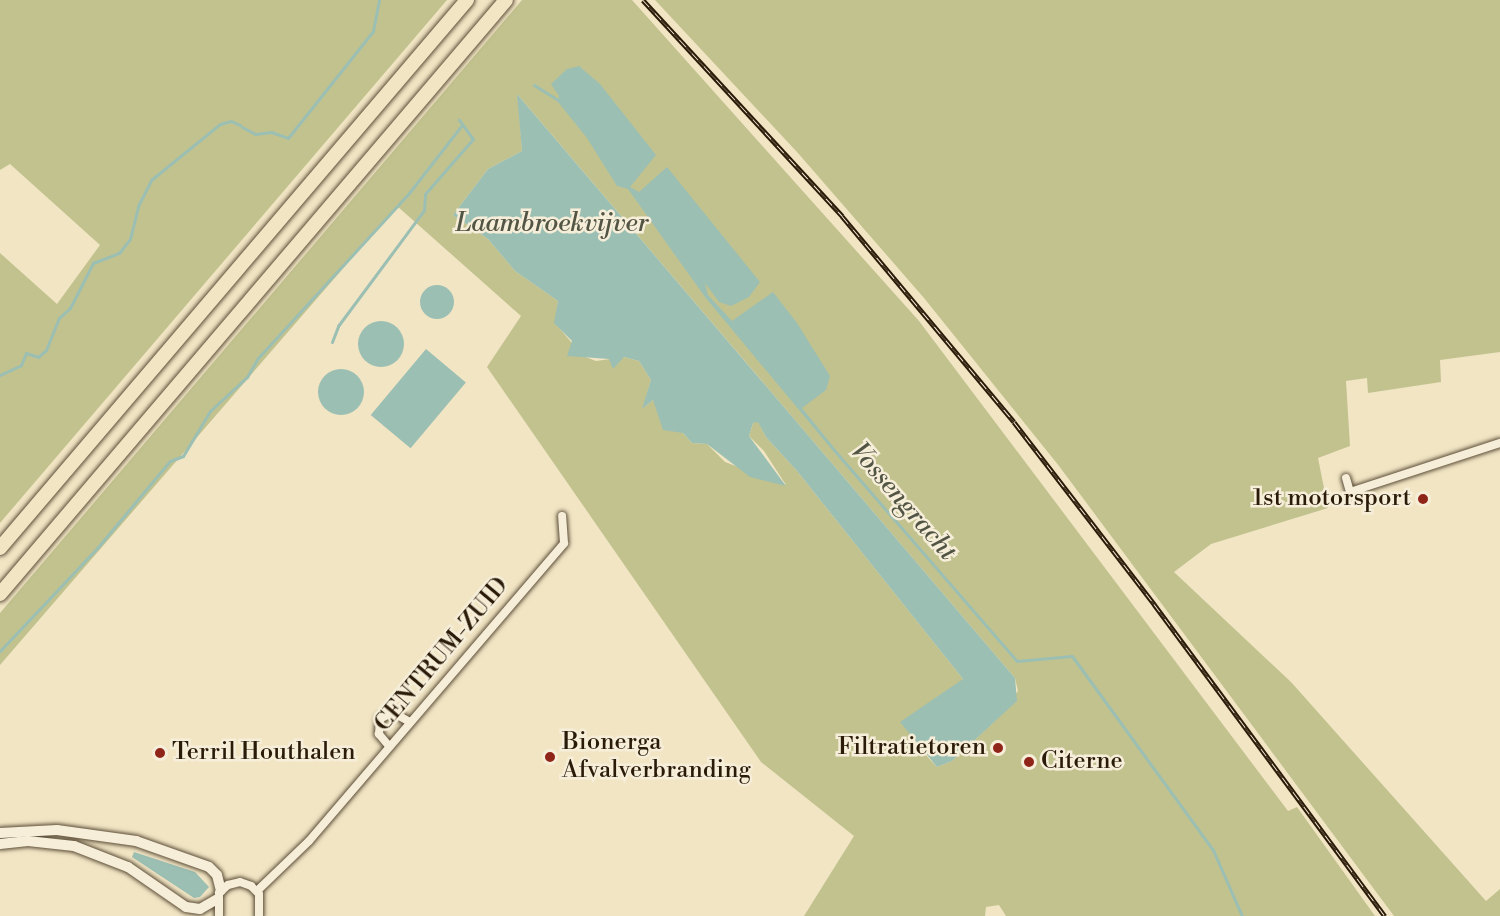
<!DOCTYPE html>
<html>
<head>
<meta charset="utf-8">
<style>
	body { margin:0 }
	#map { position:relative; width:1500px; height:916px; overflow:hidden; background:#f1e5c4; font-family:"Libre Bodoni",serif }
	div>[style] { position:absolute }
	[style*='--x'] { left:calc(var(--x)*1px); top:calc(var(--y)*1px); width:calc(var(--w)*1px); rotate:calc(var(--a)*1deg) }
	.green>* { inset:0; background:#c2c28f }
	.water>* { inset:0; background:#9bbfb3; transform-origin:0 0 }
	.round { border-radius:50% }
	.stream>* { height:3px; margin:-1.5px; padding:0 1.5px; transform-origin:1.5px; border-radius:1.5px; background:#9bbfb3 }
	.roads { filter:drop-shadow(0 0 2px #5c4e38) drop-shadow(0 0 2px #5c4e38) }
	.street>* { height:8px; margin:-4px; padding:0 4px; transform-origin:4px; border-radius:4px; background:#f6eed9 }
	.secondary>* { height:10px; margin:-5px; padding:0 5px; transform-origin:5px; border-radius:5px; background:#f6eed9 }
	.highway>* { height:14px; margin:-7px; padding:0 7px; transform-origin:7px; border-radius:7px; background:#f1e5c4 }
	.rail>* { height:5px; margin-top:-2.5px; transform-origin:0; background:repeating-linear-gradient(90deg,#f6eed9 0 9px,#2a1b09 0 18px); box-sizing:border-box; border-block:2px solid #2a1b09 }
	.dots>* { width:16px; height:16px; translate:-50% -50%; box-sizing:border-box; border:3px solid #f6eed9; border-radius:50% }
	span { translate:-50% -50%; white-space:nowrap; text-align:center; line-height:1.15; -webkit-text-stroke:5px #f6eed9; paint-order:stroke }
	.poi-label { font-size:24px; color:#2a1b09 }
	.right { translate:-100% -50%; text-align:right }
	.left { translate:0 -50%; text-align:left }
	.street-label { font-size:24px; color:#2a1b09 }
	.water-label { font-size:26px; color:#525444; font-style:italic }
</style>
</head>
<body>
<div id="map">
	<div class="green">
		<i style="clip-path:polygon(0 0,447px 0,0 523px,0 253px,57px 304px,100px 245px,10px 164px,0 170px)"></i>
		<i style="clip-path:polygon(evenodd,522px 0,632px 0,919px 321px,1288px 811px,1297px 807px,1375px 916px,1006px 916px,999px 905px,986px 907px,985px 916px,804px 916px,854px 836px,761px 762px,487px 367px,521px 316px,397px 206px,0 665px,0 613px,522px 0,518px 95px,1015px 678px,1018px 691px,996px 720px,952px 761px,937px 767px,909px 737px,963px 679px,797px 471px,766px 437px,758px 421px,753px 423px,749px 436px,764px 451px,786px 485px,725px 462px,707px 444px,692px 443px,653px 400px,643px 408px,651px 380px,639px 361px,624px 357px,596px 361px,583px 356px,555px 323px,558px 301px,515px 271px,488px 239px,453px 215px,488px 169px,522px 151px,518px 95px)"></i>
		<i style="clip-path:polygon(655px 0,1500px 0,1500px 352px,1440px 360px,1441px 382px,1368px 393px,1367px 378px,1346px 381px,1350px 446px,1318px 458px,1328px 508px,1211px 544px,1174px 572px,1291px 682px,1486px 901px,1500px 889px,1500px 916px,1394px 916px,1059px 466px,924px 298px,797px 152px)"></i>
	</div>
	<div class="water">
		<i style="clip-path:polygon(579px 66px,600px 84px,656px 155px,630px 187px,639px 192px,667px 167px,760px 282px,749px 297px,731px 306px,719px 302px,705px 283px,708px 295px,732px 321px,773px 292px,797px 323px,830px 376px,826px 390px,802px 408px,836px 450px,834px 452px,705px 297px,628px 189px,617px 186px,587px 138px,558px 102px,559px 96px,551px 84px,567px 69px)"></i>
		<i style="clip-path:polygon(517px 94px,1015px 678px,1017px 701px,952px 761px,937px 767px,900px 722px,963px 679px,797px 471px,766px 437px,758px 422px,753px 423px,749px 436px,786px 486px,750px 477px,707px 444px,692px 443px,683px 433px,663px 430px,653px 400px,642px 409px,651px 380px,639px 361px,624px 357px,613px 369px,609px 359px,567px 356px,572px 341px,554px 323px,558px 301px,515px 271px,488px 239px,453px 215px,488px 169px,522px 151px)"></i>
		<i class="round" style="left:420px;top:285px;width:34px;height:34px"></i>
		<i class="round" style="left:358px;top:321px;width:46px;height:46px"></i>
		<i style="left:426px;top:349px;width:52px;height:86px;rotate:40deg"></i>
		<i class="round" style="left:318px;top:369px;width:46px;height:46px"></i>
		<i style="clip-path:polygon(134px 852px,195px 872px,209px 887px,200px 897px,194px 898px,132px 857px)"></i>
	</div>
	<div class="stream">
		<i style="--x:534;--y:85;--w:32;--a:32"></i>
		<i style="--x:242;--y:127;--w:15;--a:28"></i>
		<i style="--x:255;--y:134;--w:16;--a:-7"></i>
		<i style="--x:271;--y:132;--w:18;--a:19"></i>
		<i style="--x:288;--y:138;--w:137;--a:-51.5"></i>
		<i style="--x:373;--y:31;--w:32;--a:-79"></i>
		<i style="--x:332;--y:342;--w:17;--a:-69"></i>
		<i style="--x:338;--y:326;--w:144;--a:-53.4"></i>
		<i style="--x:424;--y:210;--w:16;--a:-86"></i>
		<i style="--x:425;--y:194;--w:73;--a:-48.9"></i>
		<i style="--x:473;--y:139;--w:24;--a:-126"></i>
		<i style="--x:0;--y:375;--w:23;--a:-25"></i>
		<i style="--x:21;--y:365;--w:13;--a:-67"></i>
		<i style="--x:26;--y:353;--w:13;--a:18"></i>
		<i style="--x:38;--y:357;--w:11;--a:-41"></i>
		<i style="--x:46;--y:350;--w:35;--a:-68"></i>
		<i style="--x:59;--y:318;--w:15;--a:-42"></i>
		<i style="--x:70;--y:308;--w:51;--a:-62.9"></i>
		<i style="--x:93;--y:263;--w:28;--a:-21"></i>
		<i style="--x:119;--y:253;--w:18;--a:-52"></i>
		<i style="--x:130;--y:239;--w:34;--a:-76"></i>
		<i style="--x:138;--y:206;--w:29;--a:-63"></i>
		<i style="--x:151;--y:180;--w:89;--a:-39.1"></i>
		<i style="--x:220;--y:124;--w:11;--a:-15"></i>
		<i style="--x:231;--y:121;--w:10;--a:24"></i>
		<i style="--x:834;--y:450;--w:279;--a:49.1"></i>
		<i style="--x:1017;--y:661;--w:55;--a:-5.2"></i>
		<i style="--x:1072;--y:656;--w:240;--a:54"></i>
		<i style="--x:1213;--y:850;--w:72;--a:66.3"></i>
		<i style="--x:0;--y:651;--w:143;--a:-46.7"></i>
		<i style="--x:98;--y:547;--w:112;--a:-50.1"></i>
		<i style="--x:170;--y:461;--w:14;--a:-21"></i>
		<i style="--x:183;--y:456;--w:52;--a:-59"></i>
		<i style="--x:210;--y:411;--w:50;--a:-42.6"></i>
		<i style="--x:247;--y:377;--w:22;--a:-60"></i>
		<i style="--x:258;--y:358;--w:224;--a:-47.5"></i>
		<i style="--x:409;--y:193;--w:86;--a:-52.1"></i>
	</div>
	<div class="roads">
		<div class="street">
			<i style="--x:1346;--y:478;--w:15;--a:74"></i>
			<i style="--x:1350;--y:492;--w:158;--a:-18.1"></i>
			<i style="--x:389;--y:746;--w:16;--a:-130"></i>
			<i style="--x:379;--y:734;--w:15;--a:-86"></i>
			<i style="--x:380;--y:719;--w:14;--a:-30"></i>
			<i style="--x:392;--y:712;--w:21;--a:29"></i>
			<i style="--x:257;--y:891;--w:72;--a:-43.9"></i>
			<i style="--x:309;--y:841;--w:392;--a:-49.4"></i>
			<i style="--x:564;--y:543;--w:27;--a:-94"></i>
			<i style="--x:219;--y:916;--w:23;--a:-90"></i>
			<i style="--x:219;--y:893;--w:12;--a:-42"></i>
			<i style="--x:228;--y:885;--w:12;--a:-14"></i>
			<i style="--x:240;--y:882;--w:12;--a:20"></i>
			<i style="--x:251;--y:886;--w:11;--a:45"></i>
			<i style="--x:259;--y:894;--w:22;--a:90"></i>
		</div>
		<div class="secondary">
			<i style="--x:0;--y:833;--w:57;--a:-3"></i>
			<i style="--x:57;--y:830;--w:80;--a:7.9"></i>
			<i style="--x:136;--y:841;--w:77;--a:19.6"></i>
			<i style="--x:209;--y:867;--w:11;--a:45"></i>
			<i style="--x:217;--y:875;--w:16;--a:76"></i>
			<i style="--x:0;--y:844;--w:28;--a:-6"></i>
			<i style="--x:28;--y:841;--w:46;--a:6.2"></i>
			<i style="--x:74;--y:846;--w:58;--a:21.3"></i>
			<i style="--x:128;--y:867;--w:70;--a:34.6"></i>
			<i style="--x:186;--y:907;--w:14;--a:8"></i>
			<i style="--x:200;--y:909;--w:20;--a:-30"></i>
		</div>
		<div class="highway">
			<i style="--x:0;--y:548;--w:720;--a:-49.56"></i>
			<i style="--x:0;--y:594;--w:780;--a:-49.57"></i>
		</div>
	</div>
	<div class="rail">
		<i style="--x:643;--y:0;--w:294;--a:47.3"></i>
		<i style="--x:842;--y:216;--w:268;--a:50.1"></i>
		<i style="--x:1014;--y:422;--w:230;--a:52.4"></i>
		<i style="--x:1154;--y:604;--w:388;--a:53.5"></i>
	</div>
	<div class="dots">
		<i style="left:1423px;top:499px;background:#8f2418"></i>
		<i style="left:998px;top:748px;background:#8f2418"></i>
		<i style="left:160px;top:753px;background:#8f2418"></i>
		<i style="left:550px;top:757px;background:#8f2418"></i>
		<i style="left:1029px;top:762px;background:#8f2418"></i>
	</div>
	<div class="poi-label">
		<span class="right" style="left:1411px;top:499px">1st motorsport</span>
		<span class="left" style="left:562px;top:757px">Bionerga<br>Afvalverbranding</span>
		<span class="right" style="left:986px;top:748px">Filtratietoren</span>
		<span class="left" style="left:172px;top:753px">Terril Houthalen</span>
		<span class="left" style="left:1041px;top:762px">Citerne</span>
	</div>
	<div class="street-label">
		<span style="left:442px;top:655px;rotate:-50deg">CENTRUM-ZUID</span>
	</div>
	<div class="water-label">
		<span style="left:552px;top:224px">Laambroekvijver</span>
		<span style="left:903px;top:502px;rotate:49deg">Vossengracht</span>
	</div>
</div>
</body>
</html>
